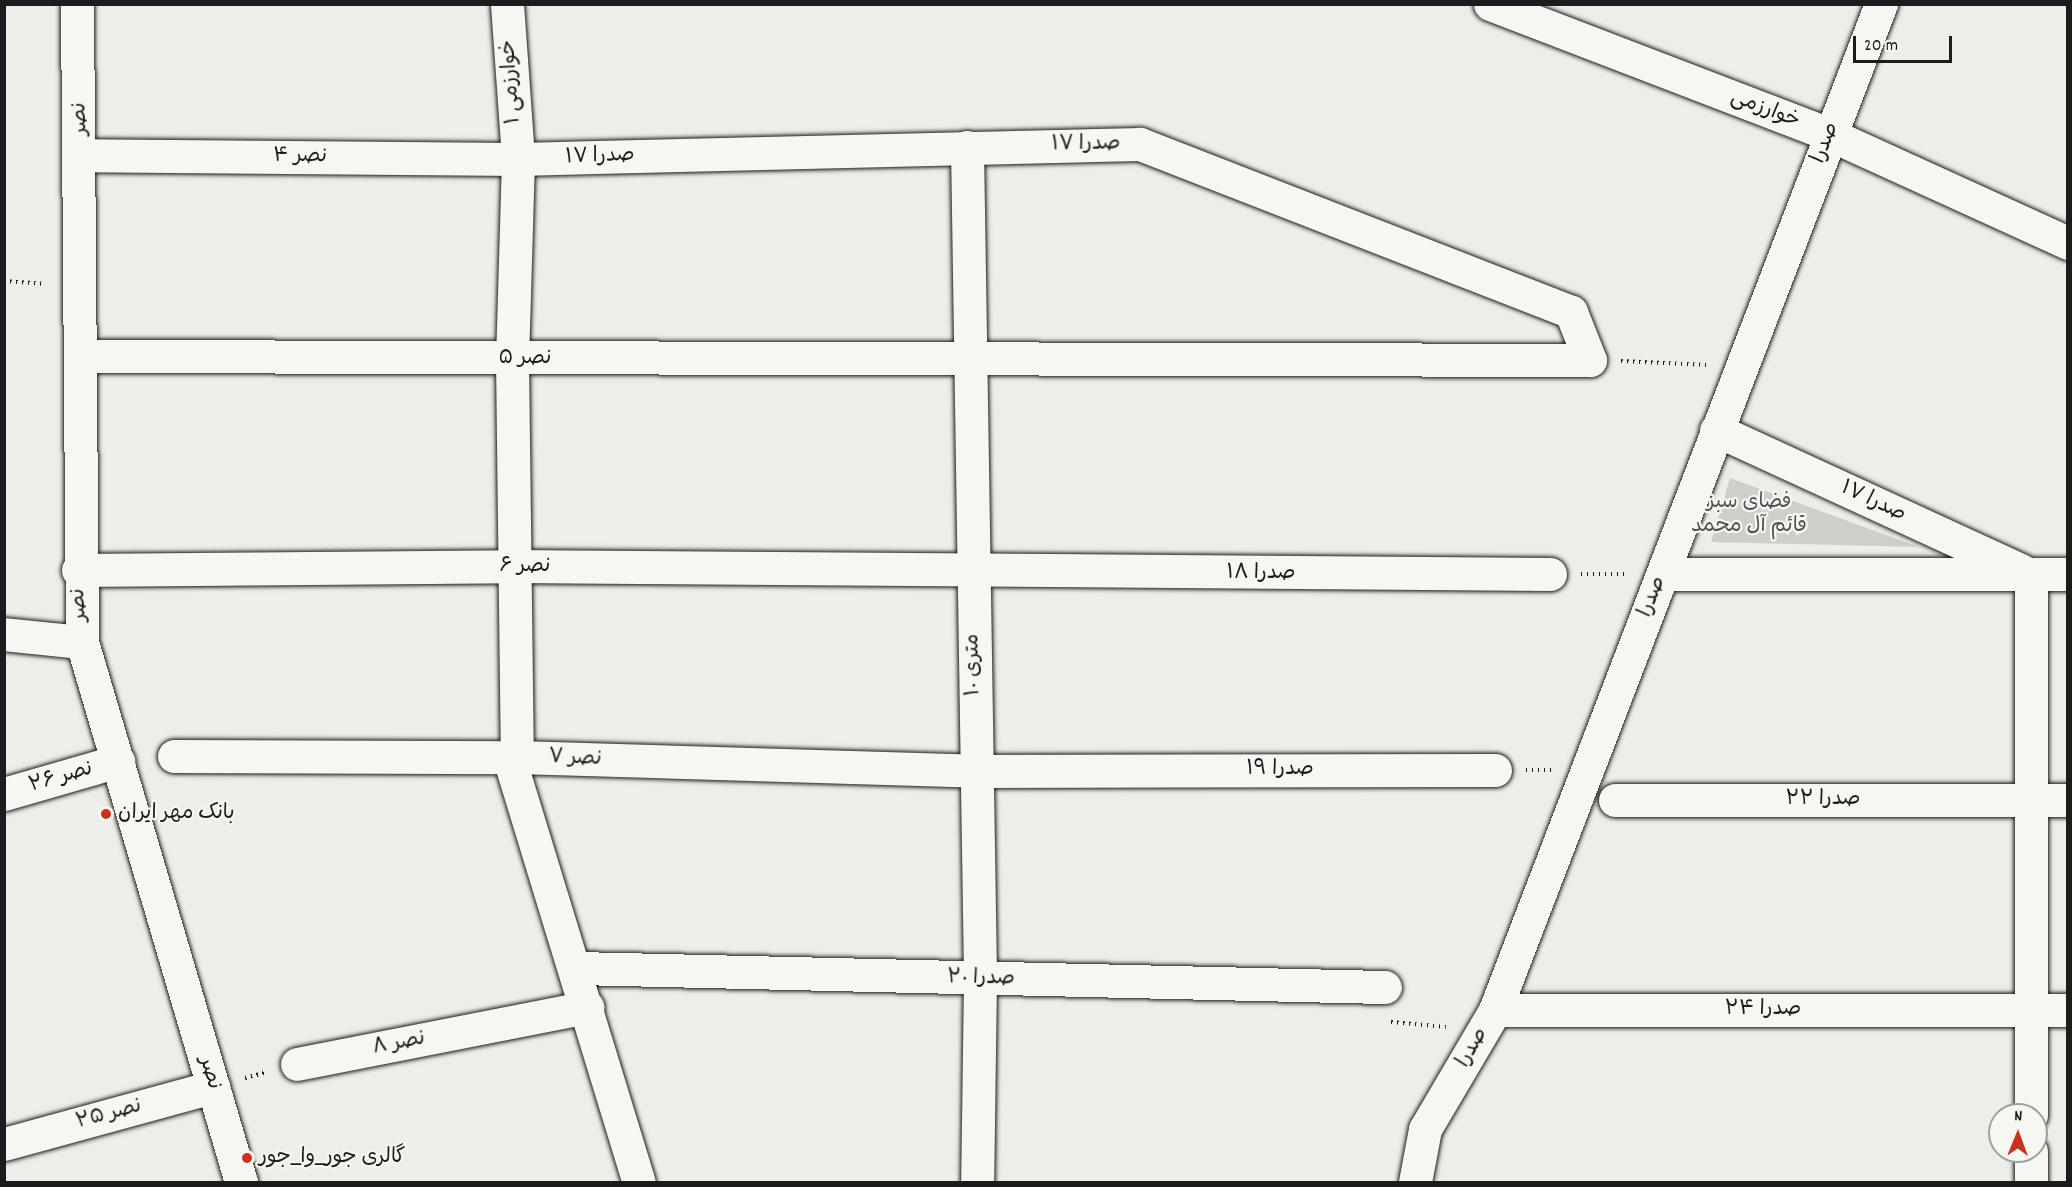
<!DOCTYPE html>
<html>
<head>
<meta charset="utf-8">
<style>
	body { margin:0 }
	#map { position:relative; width:2072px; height:1187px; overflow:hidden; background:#edede9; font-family:Dekko,"Playpen Sans Arabic",sans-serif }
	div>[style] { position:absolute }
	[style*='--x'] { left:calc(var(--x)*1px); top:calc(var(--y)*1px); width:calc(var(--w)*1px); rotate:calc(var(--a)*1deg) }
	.green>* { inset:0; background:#cececb }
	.path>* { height:4px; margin-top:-2px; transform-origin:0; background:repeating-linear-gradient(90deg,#1c1c1c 0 1.5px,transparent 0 6px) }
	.roads { filter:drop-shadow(0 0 2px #1c1c1c) drop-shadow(0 0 2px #1c1c1c) }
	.street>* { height:33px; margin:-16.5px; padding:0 16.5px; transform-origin:16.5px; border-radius:16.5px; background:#f6f6f2 }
	.secondary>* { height:33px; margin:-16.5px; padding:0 16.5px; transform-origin:16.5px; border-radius:16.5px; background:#f6f6f2 }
	.dots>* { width:16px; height:16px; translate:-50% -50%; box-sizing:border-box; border:3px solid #f6f6f2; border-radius:50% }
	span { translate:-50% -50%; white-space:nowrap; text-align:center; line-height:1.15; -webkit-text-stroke:4.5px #f6f6f2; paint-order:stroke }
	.street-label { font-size:21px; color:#1c1c1c }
	.park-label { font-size:21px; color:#515151 }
	.poi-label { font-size:21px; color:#1c1c1c }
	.left { translate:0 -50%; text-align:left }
	.frame { position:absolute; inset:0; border:6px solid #1c1c1c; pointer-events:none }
	.north { position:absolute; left:1988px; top:1103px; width:60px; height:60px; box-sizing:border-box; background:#f6f6f2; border:2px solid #9f9f9c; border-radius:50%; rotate:1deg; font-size:16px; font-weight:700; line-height:24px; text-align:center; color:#1c1c1c }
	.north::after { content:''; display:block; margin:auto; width:21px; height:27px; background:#c8321e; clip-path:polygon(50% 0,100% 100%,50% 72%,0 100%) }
	.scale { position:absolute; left:1853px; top:36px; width:99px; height:27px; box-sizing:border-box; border:3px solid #1c1c1c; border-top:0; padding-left:8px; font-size:18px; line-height:21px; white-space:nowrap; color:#1c1c1c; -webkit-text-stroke:4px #f6f6f2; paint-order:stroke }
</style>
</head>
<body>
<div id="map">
	<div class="green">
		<i style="clip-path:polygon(1730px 478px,1919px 547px,1711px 542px)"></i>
	</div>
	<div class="path">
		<i style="--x:4;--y:281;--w:42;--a:4.1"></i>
		<i style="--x:1621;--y:361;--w:86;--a:2.7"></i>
		<i style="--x:1581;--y:574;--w:46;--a:0"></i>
		<i style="--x:1526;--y:770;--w:26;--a:0"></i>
		<i style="--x:1391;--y:1022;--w:55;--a:5.2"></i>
		<i style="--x:245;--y:1078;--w:23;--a:-15"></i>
	</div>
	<div class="roads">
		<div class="street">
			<i style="--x:507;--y:4;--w:155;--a:85.9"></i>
			<i style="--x:518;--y:159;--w:200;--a:91.7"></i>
			<i style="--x:512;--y:359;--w:398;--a:89.3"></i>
			<i style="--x:517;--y:757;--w:8;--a:150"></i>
			<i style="--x:510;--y:761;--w:440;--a:73"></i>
			<i style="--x:1490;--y:4;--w:363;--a:21"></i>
			<i style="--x:1829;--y:134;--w:263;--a:24.5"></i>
			<i style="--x:967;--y:147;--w:832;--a:89.1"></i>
			<i style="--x:980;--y:979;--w:203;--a:90.8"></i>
			<i style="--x:81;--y:356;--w:1509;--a:0.15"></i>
			<i style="--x:1590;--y:360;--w:52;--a:-111.6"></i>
			<i style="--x:1571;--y:312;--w:463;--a:-158.7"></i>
			<i style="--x:1140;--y:144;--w:622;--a:178.62"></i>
			<i style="--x:518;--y:159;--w:435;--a:-179.5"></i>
			<i style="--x:1716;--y:430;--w:336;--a:24.7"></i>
			<i style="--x:78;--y:570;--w:437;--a:-0.5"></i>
			<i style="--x:515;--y:566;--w:1035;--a:0.44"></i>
			<i style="--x:1663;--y:574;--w:405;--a:0"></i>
			<i style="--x:2031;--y:574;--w:541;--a:90"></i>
			<i style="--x:4;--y:634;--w:78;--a:5.9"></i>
			<i style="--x:174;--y:756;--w:343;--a:0.2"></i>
			<i style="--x:517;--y:757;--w:460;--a:1.7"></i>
			<i style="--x:977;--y:771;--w:518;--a:-0.11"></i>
			<i style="--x:4;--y:794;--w:119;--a:-16.1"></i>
			<i style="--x:1615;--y:800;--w:453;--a:0"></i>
			<i style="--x:577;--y:968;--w:808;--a:1.35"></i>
			<i style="--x:1495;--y:1010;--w:573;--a:0"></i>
			<i style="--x:297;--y:1064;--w:296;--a:-11.1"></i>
			<i style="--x:4;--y:1144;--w:217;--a:-15.3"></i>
			<i style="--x:2031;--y:1182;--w:31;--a:-90"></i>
		</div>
		<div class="secondary">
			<i style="--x:77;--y:4;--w:638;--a:89.55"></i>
			<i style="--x:82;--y:642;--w:563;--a:73.59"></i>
			<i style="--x:1415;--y:1182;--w:54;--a:-79.3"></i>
			<i style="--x:1425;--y:1129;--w:138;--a:-59.5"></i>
			<i style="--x:1495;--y:1010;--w:1078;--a:-69.01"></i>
		</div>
	</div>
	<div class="dots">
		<i style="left:106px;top:814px;background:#c8321e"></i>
		<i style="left:247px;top:1158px;background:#c8321e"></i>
	</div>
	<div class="street-label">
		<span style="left:512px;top:82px;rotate:-94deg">خوارزمی ۱</span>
		<span style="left:1765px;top:110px;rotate:21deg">خوارزمی</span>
		<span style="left:81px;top:119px;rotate:-92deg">نصر</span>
		<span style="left:1826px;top:143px;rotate:-69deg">صدرا</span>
		<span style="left:1086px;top:145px;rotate:-1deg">صدرا ۱۷</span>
		<span style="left:300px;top:157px;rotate:1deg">نصر ۴</span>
		<span style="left:600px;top:157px;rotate:-2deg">صدرا ۱۷</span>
		<span style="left:525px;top:359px">نصر ۵</span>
		<span style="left:1873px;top:502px;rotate:25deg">صدرا ۱۷</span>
		<span style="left:525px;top:567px">نصر ۶</span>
		<span style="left:1261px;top:574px">صدرا ۱۸</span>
		<span style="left:1653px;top:597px;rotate:-68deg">صدرا</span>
		<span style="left:80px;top:605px;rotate:-93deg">نصر</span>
		<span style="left:974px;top:665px;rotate:-91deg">۱۰ متری</span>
		<span style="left:575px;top:759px;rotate:2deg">نصر ۷</span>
		<span style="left:1280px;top:770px">صدرا ۱۹</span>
		<span style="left:61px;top:778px;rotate:-16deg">نصر ۲۶</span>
		<span style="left:1823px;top:800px">صدرا ۲۲</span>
		<span style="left:981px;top:979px;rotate:1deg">صدرا ۲۰</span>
		<span style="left:1763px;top:1010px">صدرا ۲۴</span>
		<span style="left:399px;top:1044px;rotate:-11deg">نصر ۸</span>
		<span style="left:1473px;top:1048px;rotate:-60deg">صدرا</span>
		<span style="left:209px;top:1073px;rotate:74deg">نصر</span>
		<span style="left:109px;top:1115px;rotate:-15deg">نصر ۲۵</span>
	</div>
	<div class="park-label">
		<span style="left:1749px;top:515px">فضای سبز<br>قائم آل محمد</span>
	</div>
	<div class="poi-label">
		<span class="left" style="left:118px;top:814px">بانک مهر ایران</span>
		<span class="left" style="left:259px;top:1158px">گالری جور_وا_جور</span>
	</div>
	<div class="frame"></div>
	<div class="north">N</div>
	<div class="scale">20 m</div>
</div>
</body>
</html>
